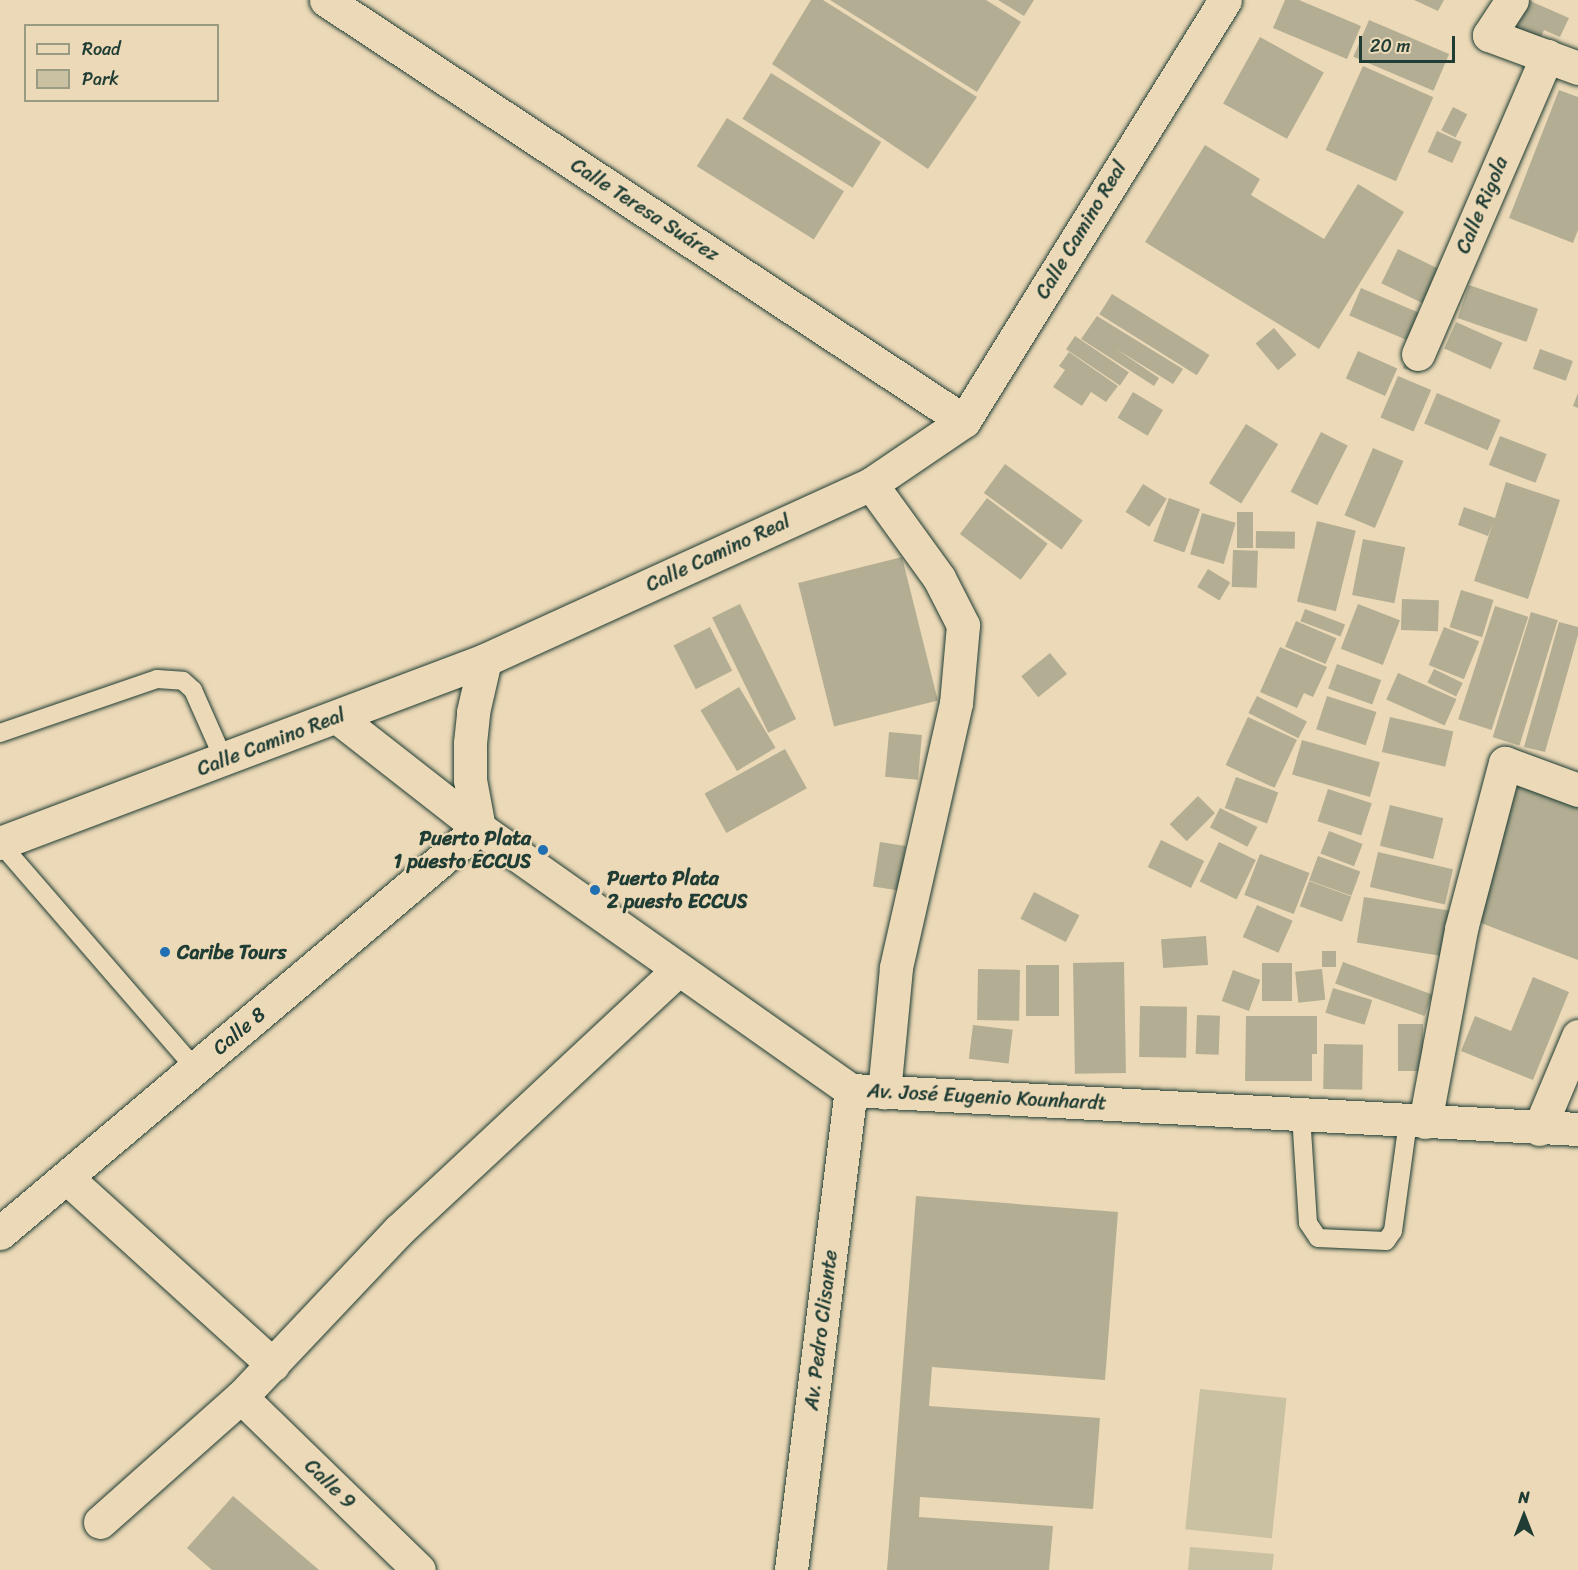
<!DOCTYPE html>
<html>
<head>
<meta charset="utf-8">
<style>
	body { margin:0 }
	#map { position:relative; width:1578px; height:1570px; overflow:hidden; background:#ecd9b7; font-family:Sriracha,sans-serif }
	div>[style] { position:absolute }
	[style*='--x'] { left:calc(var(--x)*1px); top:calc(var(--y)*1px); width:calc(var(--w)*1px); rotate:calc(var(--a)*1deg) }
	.green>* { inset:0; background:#cac0a2; transform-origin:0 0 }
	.building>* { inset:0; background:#b3ae93; transform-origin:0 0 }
	.roads { filter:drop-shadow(0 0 2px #1f3d34) drop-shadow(0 0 2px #1f3d34) }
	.service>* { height:18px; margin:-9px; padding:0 9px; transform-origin:9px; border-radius:9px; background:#ecd9b7 }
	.minor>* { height:33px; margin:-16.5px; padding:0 16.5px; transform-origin:16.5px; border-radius:16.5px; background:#ecd9b7 }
	.tertiary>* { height:33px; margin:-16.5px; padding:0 16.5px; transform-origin:16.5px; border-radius:16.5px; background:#ecd9b7 }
	.dots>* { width:16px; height:16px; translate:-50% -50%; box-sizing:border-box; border:3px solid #ecd9b7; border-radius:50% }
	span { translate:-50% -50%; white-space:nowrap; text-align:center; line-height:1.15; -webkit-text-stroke:4.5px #ecd9b7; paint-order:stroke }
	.street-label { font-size:20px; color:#1f3d34 }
	.poi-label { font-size:20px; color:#1f3d34; font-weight:700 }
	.right { translate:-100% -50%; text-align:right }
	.left { translate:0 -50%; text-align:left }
	.legend { position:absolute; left:24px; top:24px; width:195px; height:78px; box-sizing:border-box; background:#ecd9b7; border:2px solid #9a9b83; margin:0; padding:8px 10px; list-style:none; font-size:18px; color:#1f3d34 }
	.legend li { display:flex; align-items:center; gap:12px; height:30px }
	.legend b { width:30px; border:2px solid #9a9b83 }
	.north { position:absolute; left:1494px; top:1486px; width:60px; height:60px; -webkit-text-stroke:4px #ecd9b7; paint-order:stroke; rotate:0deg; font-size:16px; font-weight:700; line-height:24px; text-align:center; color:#1f3d34 }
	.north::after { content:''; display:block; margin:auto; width:21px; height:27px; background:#1f3d34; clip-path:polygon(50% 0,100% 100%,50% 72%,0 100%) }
	.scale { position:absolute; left:1359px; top:36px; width:96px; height:27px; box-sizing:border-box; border:3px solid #1f3d34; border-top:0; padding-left:8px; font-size:18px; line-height:21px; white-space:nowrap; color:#1f3d34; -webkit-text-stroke:4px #ecd9b7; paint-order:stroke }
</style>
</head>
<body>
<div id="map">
	<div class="green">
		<i style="left:1200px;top:1389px;width:87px;height:141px;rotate:6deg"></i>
		<i style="clip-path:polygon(1190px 1547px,1274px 1554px,1272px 1570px,1188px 1570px)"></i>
	</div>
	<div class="building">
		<i style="clip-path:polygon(811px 0,823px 0,977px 97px,928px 169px,772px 64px)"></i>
		<i style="clip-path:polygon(830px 0,986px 0,1021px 22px,977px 92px)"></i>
		<i style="clip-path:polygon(998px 0,1034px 0,1024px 16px)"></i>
		<i style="clip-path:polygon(1285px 0,1299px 0,1361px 26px,1347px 59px,1273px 28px)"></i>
		<i style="clip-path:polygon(1414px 0,1444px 0,1438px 11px)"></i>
		<i style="clip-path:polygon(1528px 0,1569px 18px,1560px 37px,1544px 30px,1537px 47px,1512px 37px)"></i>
		<i style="left:1369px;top:20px;width:87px;height:40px;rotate:23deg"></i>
		<i style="left:1260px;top:37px;width:73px;height:76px;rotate:29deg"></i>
		<i style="left:1363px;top:66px;width:77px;height:92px;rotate:24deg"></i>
		<i style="left:771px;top:73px;width:130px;height:54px;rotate:32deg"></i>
		<i style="clip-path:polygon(1559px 90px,1578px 97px,1578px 230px,1573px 243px,1509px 218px)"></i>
		<i style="left:1453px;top:107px;width:16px;height:26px;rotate:27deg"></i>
		<i style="left:727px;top:118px;width:138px;height:57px;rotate:32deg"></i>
		<i style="left:1437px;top:131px;width:27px;height:23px;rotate:24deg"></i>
		<i style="clip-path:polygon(1205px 145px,1260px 179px,1251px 195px,1324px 239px,1358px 184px,1404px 212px,1319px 349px,1145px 242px)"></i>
		<i style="left:1398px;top:249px;width:50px;height:38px;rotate:26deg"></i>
		<i style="left:1469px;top:285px;width:73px;height:35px;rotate:19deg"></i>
		<i style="left:1361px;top:288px;width:65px;height:30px;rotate:23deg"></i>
		<i style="left:1112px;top:294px;width:115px;height:24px;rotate:32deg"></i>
		<i style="clip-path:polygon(1097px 316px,1183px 369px,1173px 384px,1116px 349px,1159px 378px,1154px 386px,1081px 339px)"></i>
		<i style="left:1456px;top:322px;width:51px;height:29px;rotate:24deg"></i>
		<i style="left:1274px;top:328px;width:35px;height:24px;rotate:50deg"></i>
		<i style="left:1075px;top:336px;width:65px;height:16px;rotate:34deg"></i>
		<i style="left:1540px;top:349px;width:35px;height:21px;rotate:20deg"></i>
		<i style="left:1358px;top:351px;width:43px;height:30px;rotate:24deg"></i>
		<i style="clip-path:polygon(1069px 352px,1118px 386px,1106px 402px,1091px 392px,1082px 406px,1053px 387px,1065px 370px,1059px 366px)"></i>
		<i style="left:1408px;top:352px;width:17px;height:17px;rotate:17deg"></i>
		<i style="left:1398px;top:376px;width:36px;height:45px;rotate:23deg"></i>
		<i style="left:1133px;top:392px;width:35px;height:30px;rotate:31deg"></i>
		<i style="left:1437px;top:393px;width:69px;height:33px;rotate:23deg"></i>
		<i style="clip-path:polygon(1578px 393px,1578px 408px,1573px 406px)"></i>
		<i style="left:1246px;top:424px;width:38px;height:70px;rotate:32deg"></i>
		<i style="left:1321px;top:432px;width:30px;height:67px;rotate:27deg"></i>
		<i style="left:1500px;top:436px;width:50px;height:31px;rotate:21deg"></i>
		<i style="left:1373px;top:448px;width:33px;height:73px;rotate:23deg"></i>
		<i style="left:1005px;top:464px;width:96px;height:36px;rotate:36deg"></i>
		<i style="clip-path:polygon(1506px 482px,1560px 500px,1528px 599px,1474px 581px,1493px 523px,1488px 536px,1458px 525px,1464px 507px,1495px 518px)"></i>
		<i style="left:1143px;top:484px;width:28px;height:33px;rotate:32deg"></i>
		<i style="left:987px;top:498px;width:76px;height:45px;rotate:37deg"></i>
		<i style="left:1169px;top:498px;width:33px;height:46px;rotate:20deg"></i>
		<i style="left:1237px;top:512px;width:16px;height:36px"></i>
		<i style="left:1202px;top:513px;width:35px;height:43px;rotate:16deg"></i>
		<i style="left:1317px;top:521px;width:40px;height:83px;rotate:14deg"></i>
		<i style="left:1256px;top:531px;width:39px;height:17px;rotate:1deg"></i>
		<i style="left:1363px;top:539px;width:43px;height:57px;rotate:11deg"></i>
		<i style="left:1233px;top:550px;width:25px;height:37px;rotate:2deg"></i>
		<i style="left:902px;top:557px;width:148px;height:107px;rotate:76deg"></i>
		<i style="left:1208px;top:569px;width:26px;height:21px;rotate:31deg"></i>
		<i style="left:1461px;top:590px;width:34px;height:39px;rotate:17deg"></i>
		<i style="left:1402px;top:599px;width:37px;height:31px;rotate:2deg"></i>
		<i style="left:740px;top:604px;width:128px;height:31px;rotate:64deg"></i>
		<i style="left:1358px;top:604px;width:45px;height:48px;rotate:21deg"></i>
		<i style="left:1495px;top:606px;width:35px;height:119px;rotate:18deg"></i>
		<i style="left:1305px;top:609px;width:43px;height:13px;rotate:21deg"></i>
		<i style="left:1531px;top:612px;width:28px;height:131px;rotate:17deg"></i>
		<i style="left:1296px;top:621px;width:44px;height:28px;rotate:23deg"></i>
		<i style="clip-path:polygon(1559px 622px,1578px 627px,1578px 635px,1545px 752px,1524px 747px)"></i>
		<i style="left:710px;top:627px;width:49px;height:41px;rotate:63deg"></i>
		<i style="left:1444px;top:627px;width:38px;height:41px;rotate:22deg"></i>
		<i style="clip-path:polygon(1280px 647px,1327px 667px,1313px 697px,1304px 693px,1297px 708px,1260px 692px)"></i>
		<i style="left:1050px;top:653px;width:27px;height:37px;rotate:51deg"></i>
		<i style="left:1337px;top:664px;width:47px;height:26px;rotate:20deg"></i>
		<i style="left:1434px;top:669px;width:32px;height:15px;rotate:26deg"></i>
		<i style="left:1398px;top:673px;width:64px;height:29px;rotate:24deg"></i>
		<i style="left:739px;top:687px;width:71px;height:45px;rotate:59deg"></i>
		<i style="left:1257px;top:696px;width:56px;height:19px;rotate:27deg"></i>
		<i style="left:1327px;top:696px;width:52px;height:35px;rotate:18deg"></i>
		<i style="left:1248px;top:717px;width:54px;height:53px;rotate:25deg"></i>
		<i style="left:1390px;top:717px;width:65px;height:36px;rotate:13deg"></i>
		<i style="left:889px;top:732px;width:33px;height:45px;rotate:5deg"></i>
		<i style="left:1302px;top:740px;width:81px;height:36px;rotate:16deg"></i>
		<i style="left:785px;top:749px;width:45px;height:92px;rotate:61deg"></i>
		<i style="left:1236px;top:777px;width:45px;height:33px;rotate:20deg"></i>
		<i style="clip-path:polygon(1521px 778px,1578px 799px,1578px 960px,1468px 918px)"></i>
		<i style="left:1328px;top:789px;width:46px;height:34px;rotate:18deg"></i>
		<i style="left:1198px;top:796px;width:24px;height:40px;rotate:45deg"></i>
		<i style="left:1390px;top:805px;width:55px;height:42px;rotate:14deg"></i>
		<i style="left:1220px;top:808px;width:42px;height:22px;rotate:27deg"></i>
		<i style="left:1329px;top:831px;width:36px;height:24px;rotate:21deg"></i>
		<i style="left:1161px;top:840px;width:48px;height:30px;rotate:26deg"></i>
		<i style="left:880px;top:842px;width:26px;height:45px;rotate:9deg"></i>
		<i style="left:1219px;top:842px;width:41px;height:44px;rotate:26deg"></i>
		<i style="left:1378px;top:852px;width:77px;height:36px;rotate:13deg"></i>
		<i style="left:1260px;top:854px;width:53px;height:44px;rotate:21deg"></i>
		<i style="left:1318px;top:856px;width:45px;height:26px;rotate:20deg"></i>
		<i style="left:1309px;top:881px;width:45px;height:27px;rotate:20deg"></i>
		<i style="left:1034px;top:892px;width:51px;height:30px;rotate:27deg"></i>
		<i style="left:1364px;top:897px;width:86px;height:46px;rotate:9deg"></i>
		<i style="left:1257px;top:905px;width:39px;height:35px;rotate:24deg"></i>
		<i style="left:1206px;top:936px;width:29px;height:45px;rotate:86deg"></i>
		<i style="left:1322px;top:951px;width:14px;height:16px"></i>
		<i style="left:1124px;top:962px;width:111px;height:51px;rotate:89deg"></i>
		<i style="left:1343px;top:962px;width:95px;height:23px;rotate:20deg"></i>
		<i style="left:1262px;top:963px;width:30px;height:38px"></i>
		<i style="left:1026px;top:965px;width:33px;height:51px"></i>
		<i style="left:978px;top:969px;width:42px;height:51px;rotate:1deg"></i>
		<i style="left:1322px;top:969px;width:31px;height:27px;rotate:84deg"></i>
		<i style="left:1233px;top:970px;width:29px;height:33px;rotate:20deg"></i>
		<i style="clip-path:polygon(1533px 977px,1569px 992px,1533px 1080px,1461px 1051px,1475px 1016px,1511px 1031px)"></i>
		<i style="left:1333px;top:988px;width:41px;height:26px;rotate:17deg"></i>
		<i style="left:1140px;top:1006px;width:47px;height:51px;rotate:1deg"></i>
		<i style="left:1197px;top:1015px;width:23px;height:39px;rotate:2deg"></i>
		<i style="clip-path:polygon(1246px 1016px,1317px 1016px,1317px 1054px,1312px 1054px,1312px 1081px,1245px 1081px)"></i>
		<i style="left:1398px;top:1024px;width:25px;height:47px"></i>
		<i style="left:973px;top:1025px;width:40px;height:34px;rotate:7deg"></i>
		<i style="left:1324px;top:1044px;width:39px;height:45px;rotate:1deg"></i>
		<i style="clip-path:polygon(916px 1196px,1118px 1212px,1105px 1380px,932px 1367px,929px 1406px,1100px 1418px,1093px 1509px,920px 1497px,919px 1517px,1053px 1526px,1049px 1570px,887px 1570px)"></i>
		<i style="clip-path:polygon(233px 1496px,319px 1570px,212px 1570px,187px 1548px)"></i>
	</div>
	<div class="roads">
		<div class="service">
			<i style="--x:0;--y:733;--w:166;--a:-19"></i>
			<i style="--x:157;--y:679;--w:26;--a:4"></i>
			<i style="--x:183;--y:681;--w:13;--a:42"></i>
			<i style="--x:193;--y:690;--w:77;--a:66.1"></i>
			<i style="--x:0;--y:843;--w:298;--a:49.1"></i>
			<i style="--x:1301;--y:1115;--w:108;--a:86.3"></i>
			<i style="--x:1308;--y:1223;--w:18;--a:56"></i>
			<i style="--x:1318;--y:1238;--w:68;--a:2.5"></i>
			<i style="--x:1386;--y:1241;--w:12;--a:-55"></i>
			<i style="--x:1393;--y:1231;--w:111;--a:-82.2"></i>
		</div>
		<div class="minor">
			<i style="--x:326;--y:0;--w:764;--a:33.42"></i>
			<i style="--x:1512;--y:0;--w:42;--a:123.3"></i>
			<i style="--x:1489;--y:35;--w:95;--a:20.3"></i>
			<i style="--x:1418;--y:354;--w:325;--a:-66.6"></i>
			<i style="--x:871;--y:484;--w:116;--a:54.1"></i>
			<i style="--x:939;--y:578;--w:53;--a:62.9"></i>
			<i style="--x:963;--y:625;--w:78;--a:95.1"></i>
			<i style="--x:956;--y:703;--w:272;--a:102.8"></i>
			<i style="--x:896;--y:968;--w:125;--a:95.5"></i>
			<i style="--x:1425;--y:1122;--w:196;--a:-79.4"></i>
			<i style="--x:1461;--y:929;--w:172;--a:-75.2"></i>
			<i style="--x:1505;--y:763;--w:78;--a:20.3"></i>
			<i style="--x:1539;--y:1129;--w:101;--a:-67.2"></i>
			<i style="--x:67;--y:1178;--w:278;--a:42.2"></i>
			<i style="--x:0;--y:1233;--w:627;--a:-40.21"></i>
			<i style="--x:241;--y:1397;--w:248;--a:44.2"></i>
			<i style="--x:100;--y:1522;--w:188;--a:-41.6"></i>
			<i style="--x:241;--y:1397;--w:230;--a:-46.6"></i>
			<i style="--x:399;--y:1230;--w:380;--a:-43"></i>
			<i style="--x:791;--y:1570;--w:484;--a:-82.9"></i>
		</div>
		<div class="tertiary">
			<i style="--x:337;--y:717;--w:180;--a:38"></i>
			<i style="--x:479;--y:828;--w:455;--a:35.2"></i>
			<i style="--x:851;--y:1090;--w:728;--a:3.07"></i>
			<i style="--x:479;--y:828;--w:49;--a:-100.6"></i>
			<i style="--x:470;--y:780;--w:37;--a:-90"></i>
			<i style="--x:470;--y:743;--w:31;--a:-84"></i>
			<i style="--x:473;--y:712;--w:53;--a:-77"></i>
			<i style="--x:0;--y:843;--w:518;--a:-20.67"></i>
			<i style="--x:485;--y:660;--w:424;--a:-24.5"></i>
			<i style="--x:871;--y:484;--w:112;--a:-34.1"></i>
			<i style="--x:964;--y:421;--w:495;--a:-58.2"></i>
		</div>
	</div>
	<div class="dots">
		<i style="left:543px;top:850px;background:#1f6fb2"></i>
		<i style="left:595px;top:890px;background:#1f6fb2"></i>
		<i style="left:165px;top:952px;background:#1f6fb2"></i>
	</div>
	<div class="street-label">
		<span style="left:1482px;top:205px;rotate:-67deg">Calle Rigola</span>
		<span style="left:645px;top:210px;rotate:33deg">Calle Teresa Suárez</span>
		<span style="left:1081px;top:230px;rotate:-59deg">Calle Camino Real</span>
		<span style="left:718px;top:553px;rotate:-25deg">Calle Camino Real</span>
		<span style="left:271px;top:742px;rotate:-21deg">Calle Camino Real</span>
		<span style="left:239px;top:1031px;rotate:-40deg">Calle 8</span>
		<span style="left:987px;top:1097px;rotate:3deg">Av. José Eugenio Kounhardt</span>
		<span style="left:821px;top:1330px;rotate:-83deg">Av. Pedro Clisante</span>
		<span style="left:330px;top:1484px;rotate:44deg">Calle 9</span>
	</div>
	<div class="poi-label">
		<span class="right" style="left:531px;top:850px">Puerto Plata<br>1 puesto ECCUS</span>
		<span class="left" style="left:607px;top:890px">Puerto Plata<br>2 puesto ECCUS</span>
		<span class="left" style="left:177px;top:952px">Caribe Tours</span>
	</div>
	<ul class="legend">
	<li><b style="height:8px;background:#ecd9b7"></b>Road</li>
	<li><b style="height:16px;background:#cac0a2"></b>Park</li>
	</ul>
	<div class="north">N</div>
	<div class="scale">20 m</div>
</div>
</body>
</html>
